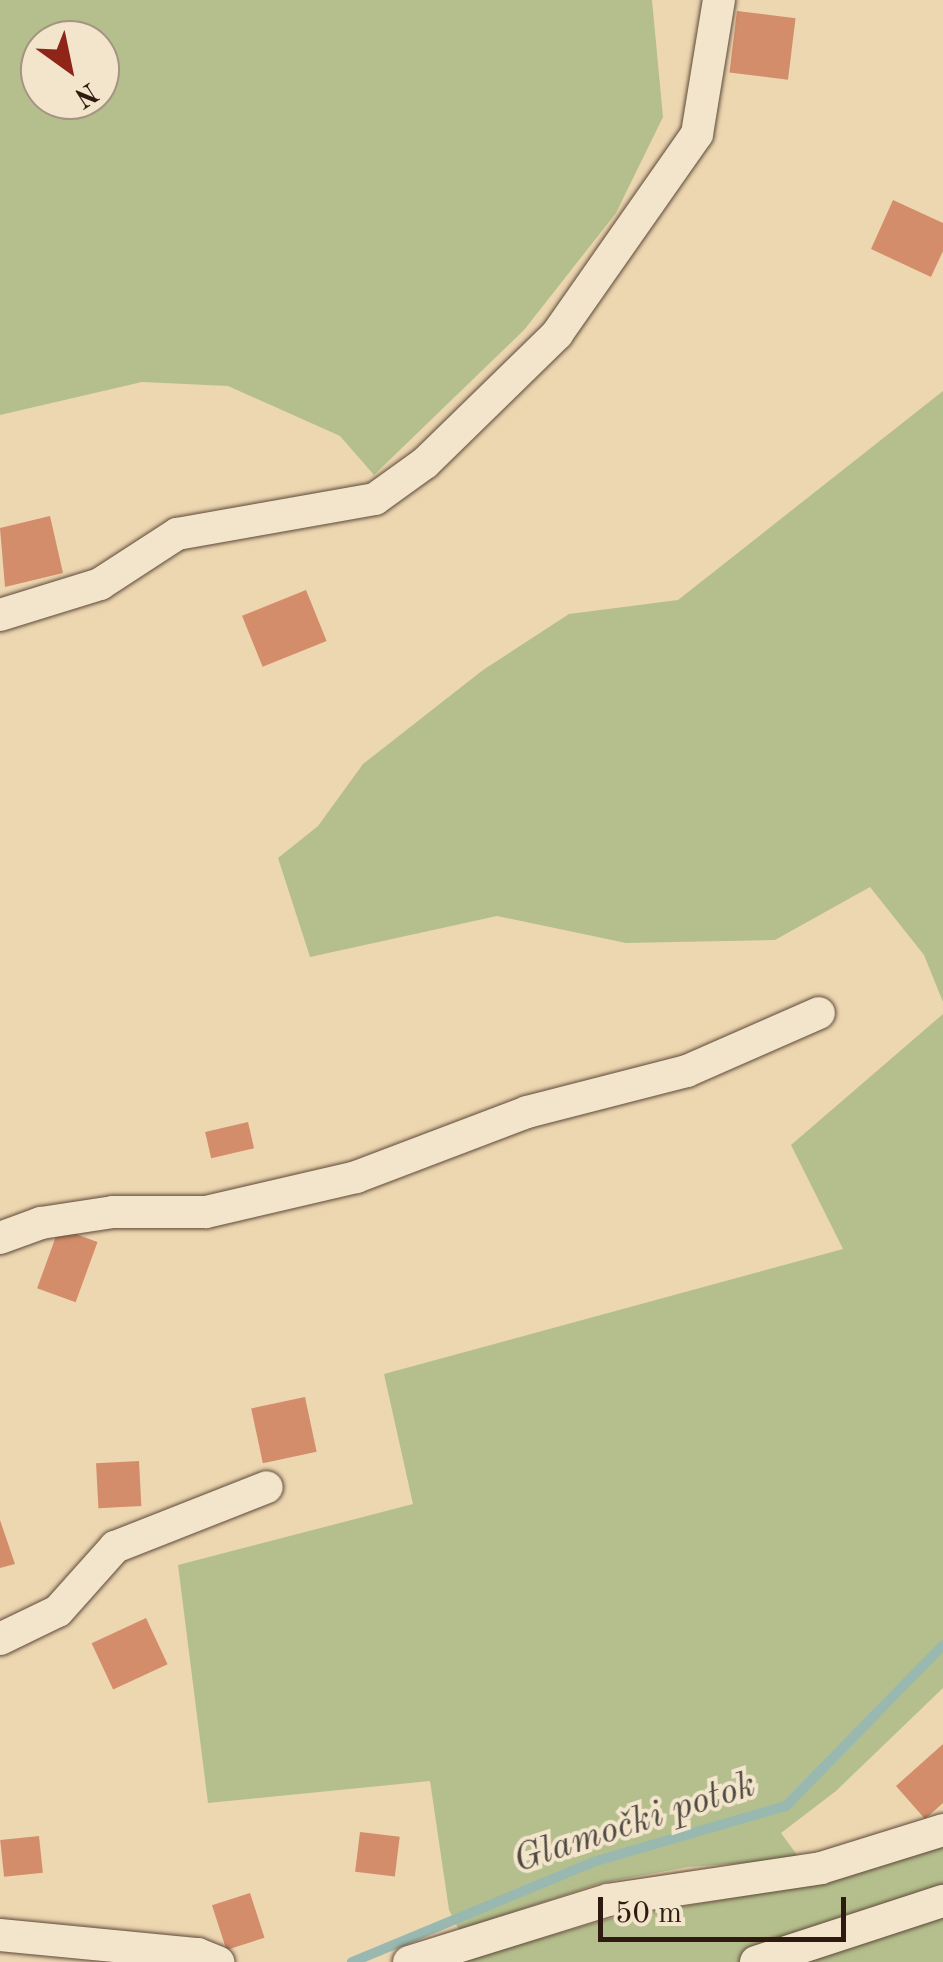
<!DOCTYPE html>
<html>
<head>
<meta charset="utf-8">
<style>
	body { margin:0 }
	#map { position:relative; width:943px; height:1962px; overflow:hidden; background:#edd7b1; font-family:"Old Standard TT",serif }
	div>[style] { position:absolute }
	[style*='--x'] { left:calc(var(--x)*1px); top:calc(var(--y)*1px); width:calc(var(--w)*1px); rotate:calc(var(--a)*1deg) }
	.green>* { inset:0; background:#b5bf8d }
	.stream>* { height:10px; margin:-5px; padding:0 5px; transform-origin:5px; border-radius:5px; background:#99b9b0 }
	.building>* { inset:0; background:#d38d6b; transform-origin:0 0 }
	.roads { filter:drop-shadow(0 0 2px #5e4939) drop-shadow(0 0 2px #5e4939) }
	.minor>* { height:32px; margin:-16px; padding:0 16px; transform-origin:16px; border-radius:16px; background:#f3e5cc }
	span { translate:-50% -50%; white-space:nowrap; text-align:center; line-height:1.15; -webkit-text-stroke:8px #f3e5cc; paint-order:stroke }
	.water-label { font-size:38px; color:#4f4a41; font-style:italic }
	.north { position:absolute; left:20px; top:20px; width:100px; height:100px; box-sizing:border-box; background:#f3e5cc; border:2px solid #a59481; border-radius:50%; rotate:147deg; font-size:28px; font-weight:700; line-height:40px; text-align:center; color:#2f1a11 }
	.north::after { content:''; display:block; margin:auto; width:35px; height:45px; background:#8f2418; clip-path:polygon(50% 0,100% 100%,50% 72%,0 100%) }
	.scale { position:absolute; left:598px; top:1897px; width:248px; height:45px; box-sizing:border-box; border:5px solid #2f1a11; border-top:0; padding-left:12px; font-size:30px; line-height:35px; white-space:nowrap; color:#2f1a11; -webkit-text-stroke:8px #f3e5cc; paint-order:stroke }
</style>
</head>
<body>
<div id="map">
	<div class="green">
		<i style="clip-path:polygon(evenodd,0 0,652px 0,663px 117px,616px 213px,524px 330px,374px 475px,340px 436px,228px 386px,142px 382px,0 415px,0 0,40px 40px,100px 40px,100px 100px,40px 100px,40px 40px)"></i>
		<i style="clip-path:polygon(943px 391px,943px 1002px,924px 955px,870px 887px,775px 940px,626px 943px,497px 916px,310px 957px,278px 858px,318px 826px,363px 764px,483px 670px,569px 614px,678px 600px)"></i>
		<i style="clip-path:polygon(943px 1014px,943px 1688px,836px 1791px,781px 1833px,800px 1859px,688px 1867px,601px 1883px,459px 1930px,449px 1910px,430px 1781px,208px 1803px,178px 1565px,413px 1504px,384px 1374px,843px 1249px,791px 1145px)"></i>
		<i style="clip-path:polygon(943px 1847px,943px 1962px,458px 1962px,608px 1919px,819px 1883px)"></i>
	</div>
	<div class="stream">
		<i style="--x:352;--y:1962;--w:261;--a:-22.5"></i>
		<i style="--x:593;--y:1862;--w:201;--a:-16.2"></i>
		<i style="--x:786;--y:1806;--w:225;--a:-45.7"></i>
	</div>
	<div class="building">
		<i style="left:737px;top:11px;width:59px;height:62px;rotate:7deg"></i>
		<i style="clip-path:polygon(893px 200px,943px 223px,943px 251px,931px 277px,871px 249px)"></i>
		<i style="clip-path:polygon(50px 516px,63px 573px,5px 587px,0 528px)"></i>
		<i style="left:306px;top:590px;width:55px;height:69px;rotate:68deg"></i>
		<i style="left:248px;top:1122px;width:27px;height:44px;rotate:77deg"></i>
		<i style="left:59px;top:1228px;width:41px;height:64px;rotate:20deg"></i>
		<i style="left:305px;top:1397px;width:56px;height:55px;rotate:78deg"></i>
		<i style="left:139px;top:1461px;width:45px;height:43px;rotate:87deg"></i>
		<i style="clip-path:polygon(0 1520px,15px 1564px,0 1568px)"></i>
		<i style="left:146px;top:1618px;width:51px;height:60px;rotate:65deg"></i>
		<i style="clip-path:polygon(943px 1744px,943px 1803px,925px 1819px,896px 1786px)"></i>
		<i style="left:360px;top:1832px;width:40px;height:40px;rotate:7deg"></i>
		<i style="left:39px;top:1836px;width:37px;height:39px;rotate:84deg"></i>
		<i style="left:250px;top:1893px;width:47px;height:40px;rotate:72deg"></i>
	</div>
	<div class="roads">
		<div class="minor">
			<i style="--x:0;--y:615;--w:105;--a:-17.2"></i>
			<i style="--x:100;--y:584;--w:92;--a:-33"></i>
			<i style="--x:177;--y:534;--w:201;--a:-10"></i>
			<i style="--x:375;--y:499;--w:62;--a:-35.8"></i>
			<i style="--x:425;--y:463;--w:185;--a:-44.3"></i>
			<i style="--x:557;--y:334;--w:244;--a:-55"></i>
			<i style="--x:697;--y:134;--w:136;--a:-80.7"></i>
			<i style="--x:0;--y:1238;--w:44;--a:-20.1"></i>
			<i style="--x:41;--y:1223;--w:73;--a:-8.7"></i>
			<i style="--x:113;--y:1212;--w:93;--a:0"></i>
			<i style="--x:206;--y:1212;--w:154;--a:-13.1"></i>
			<i style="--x:356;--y:1177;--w:183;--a:-20.8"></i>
			<i style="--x:527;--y:1112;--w:165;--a:-14.4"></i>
			<i style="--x:687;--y:1071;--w:144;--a:-23.7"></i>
			<i style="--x:0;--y:1639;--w:64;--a:-25.8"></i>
			<i style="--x:58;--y:1611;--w:86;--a:-48.3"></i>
			<i style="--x:115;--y:1547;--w:163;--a:-21.5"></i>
			<i style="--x:0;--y:1935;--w:199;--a:5.5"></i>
			<i style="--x:198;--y:1954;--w:22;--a:22"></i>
			<i style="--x:409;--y:1962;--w:208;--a:-17.3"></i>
			<i style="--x:608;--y:1900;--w:215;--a:-8.5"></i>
			<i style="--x:821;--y:1868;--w:128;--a:-17.3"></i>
			<i style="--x:756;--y:1962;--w:197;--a:-18.1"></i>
		</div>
	</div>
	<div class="water-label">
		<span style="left:635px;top:1824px;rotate:-18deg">Glamočki potok</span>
	</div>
	<div class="north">N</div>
	<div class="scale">50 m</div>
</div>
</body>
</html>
